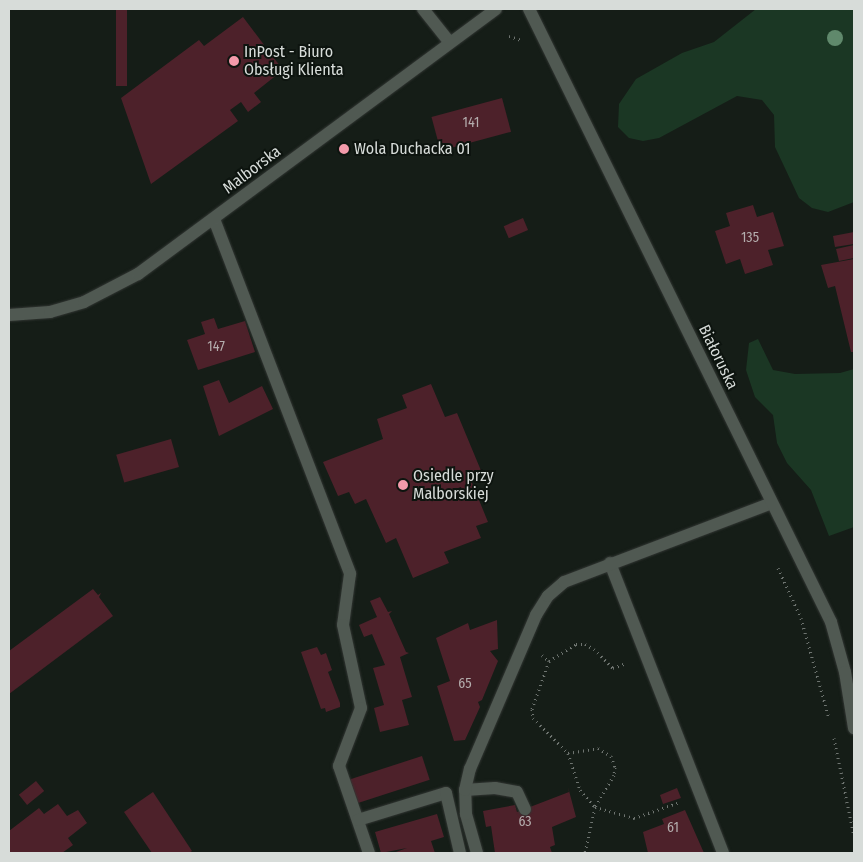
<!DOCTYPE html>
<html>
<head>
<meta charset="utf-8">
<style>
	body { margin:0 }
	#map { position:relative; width:863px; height:862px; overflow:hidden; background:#151d17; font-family:"Fira Sans Condensed",sans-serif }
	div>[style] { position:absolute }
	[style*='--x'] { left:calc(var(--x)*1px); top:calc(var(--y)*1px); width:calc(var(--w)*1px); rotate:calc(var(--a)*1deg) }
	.green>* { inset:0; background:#1b3724 }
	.building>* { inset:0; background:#4d212a; transform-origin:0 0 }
	.path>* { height:3px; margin-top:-1.5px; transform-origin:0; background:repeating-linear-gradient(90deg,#6e7470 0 1px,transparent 0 5px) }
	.roads { filter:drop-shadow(0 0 1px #323633) drop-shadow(0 0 1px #323633) }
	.service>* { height:12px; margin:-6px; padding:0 6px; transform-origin:6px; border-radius:6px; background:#505952 }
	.minor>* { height:12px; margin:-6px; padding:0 6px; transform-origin:6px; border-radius:6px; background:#505952 }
	.tertiary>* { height:12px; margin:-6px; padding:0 6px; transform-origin:6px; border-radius:6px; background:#505952 }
	.trees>* { width:16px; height:16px; margin:-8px; border-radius:50%; background:#60896c }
	.dots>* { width:14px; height:14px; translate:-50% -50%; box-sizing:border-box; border:2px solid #0d140f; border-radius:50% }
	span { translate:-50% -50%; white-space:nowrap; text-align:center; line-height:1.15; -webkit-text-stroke:4px #0d140f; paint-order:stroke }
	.number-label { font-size:14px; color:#b4adad }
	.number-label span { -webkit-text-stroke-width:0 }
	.poi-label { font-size:16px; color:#d7dcd9 }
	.left { translate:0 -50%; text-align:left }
	.street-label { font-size:16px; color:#d7dcd9 }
	.frame { position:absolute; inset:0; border:10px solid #d7dcd9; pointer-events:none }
</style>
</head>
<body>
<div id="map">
	<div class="green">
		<i style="clip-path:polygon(756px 9px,854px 9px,854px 202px,828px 212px,812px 208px,799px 198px,775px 147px,774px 115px,762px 100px,737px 96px,659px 138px,643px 141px,629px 138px,618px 127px,619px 104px,636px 79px,682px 53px,714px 42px)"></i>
		<i style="clip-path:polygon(758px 339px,773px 370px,795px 374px,840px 373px,854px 369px,854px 527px,829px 536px,811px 490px,787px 463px,777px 443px,773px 415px,755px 397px,746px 370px,749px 343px)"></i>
	</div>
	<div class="building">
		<i style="left:116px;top:9px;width:11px;height:77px"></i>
		<i style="clip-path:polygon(243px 17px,283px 70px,254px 93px,261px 102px,248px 112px,241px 102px,230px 110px,238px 121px,151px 184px,121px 98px,199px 40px,204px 46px)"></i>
		<i style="left:502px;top:98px;width:35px;height:73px;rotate:75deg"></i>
		<i style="clip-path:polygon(753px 205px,757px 217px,773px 212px,784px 246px,768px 250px,773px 265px,745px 274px,740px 259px,726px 264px,715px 231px,730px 226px,726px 213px)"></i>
		<i style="left:523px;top:218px;width:13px;height:21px;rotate:67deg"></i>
		<i style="clip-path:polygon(854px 232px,854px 244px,835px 247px,833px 236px)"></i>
		<i style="clip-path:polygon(854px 245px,854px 258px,839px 261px,836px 249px)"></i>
		<i style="clip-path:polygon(854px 259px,854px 352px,851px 352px,835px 286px,828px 288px,821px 265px)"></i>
		<i style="clip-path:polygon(214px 318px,218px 329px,245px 321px,255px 352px,198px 370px,187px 340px,205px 334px,201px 322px)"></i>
		<i style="clip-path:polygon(219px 380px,229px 403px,262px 386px,273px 409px,219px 436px,203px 386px)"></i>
		<i style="clip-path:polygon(431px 384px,445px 417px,457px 413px,482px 473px,470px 478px,488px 522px,476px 526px,481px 538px,444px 552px,449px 563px,413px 578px,396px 538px,386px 543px,366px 499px,355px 504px,349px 492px,338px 496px,323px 462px,383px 439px,377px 419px,407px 408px,402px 395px)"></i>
		<i style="left:171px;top:439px;width:29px;height:57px;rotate:74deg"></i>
		<i style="clip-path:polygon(93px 589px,98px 595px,101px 593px,99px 597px,113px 616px,9px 694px,9px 651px)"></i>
		<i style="clip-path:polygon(380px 597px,388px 612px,392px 611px,389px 614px,406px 652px,409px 653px,400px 657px,412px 697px,402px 700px,409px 725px,380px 732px,374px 708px,384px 705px,373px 668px,385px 665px,372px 634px,364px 637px,359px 625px,377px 617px,370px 601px)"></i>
		<i style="clip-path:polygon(497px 620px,498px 649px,490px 651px,498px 661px,482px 700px,478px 702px,480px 707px,465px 740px,454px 741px,437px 686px,450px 681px,436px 638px,468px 623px,470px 630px)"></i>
		<i style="clip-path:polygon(317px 647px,321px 655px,326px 653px,332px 670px,328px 672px,340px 703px,340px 707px,326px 712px,325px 708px,321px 709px,301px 652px)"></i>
		<i style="left:422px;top:756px;width:25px;height:77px;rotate:72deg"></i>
		<i style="left:36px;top:781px;width:13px;height:22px;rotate:51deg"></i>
		<i style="clip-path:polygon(568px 787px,576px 817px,552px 827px,555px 845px,550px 847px,552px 853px,495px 853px,491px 826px,486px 827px,483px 811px,515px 805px,517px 812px,569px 792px)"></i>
		<i style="clip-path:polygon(677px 788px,681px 798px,663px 804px,660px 795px)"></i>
		<i style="clip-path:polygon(153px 792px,192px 851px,189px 853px,152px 853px,124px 812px)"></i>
		<i style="clip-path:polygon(58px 804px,67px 816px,78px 810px,87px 823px,68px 838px,73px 845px,62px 853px,9px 853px,9px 831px,39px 808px,44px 814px)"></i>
		<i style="clip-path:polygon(685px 810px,704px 853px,648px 853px,643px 832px,664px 824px,662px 819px)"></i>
		<i style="clip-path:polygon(437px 814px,444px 837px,431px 841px,435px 853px,393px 853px,407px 848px,381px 853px,375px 832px)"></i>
	</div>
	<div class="path">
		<i style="--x:509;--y:36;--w:13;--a:18"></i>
		<i style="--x:778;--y:568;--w:55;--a:65.3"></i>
		<i style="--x:801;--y:618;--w:104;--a:74.4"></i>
		<i style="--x:542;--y:655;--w:9;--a:41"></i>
		<i style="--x:549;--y:661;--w:51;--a:109.5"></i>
		<i style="--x:532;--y:709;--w:9;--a:84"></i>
		<i style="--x:533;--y:718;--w:49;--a:45"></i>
		<i style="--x:568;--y:753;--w:39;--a:72"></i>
		<i style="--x:580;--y:790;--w:23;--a:49"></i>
		<i style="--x:595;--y:807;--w:47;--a:102.3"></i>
		<i style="--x:549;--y:661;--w:32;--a:-32"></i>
		<i style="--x:576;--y:644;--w:9;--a:0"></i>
		<i style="--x:585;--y:644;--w:10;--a:29"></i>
		<i style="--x:594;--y:649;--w:27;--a:45"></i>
		<i style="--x:613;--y:668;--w:14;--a:-21"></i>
		<i style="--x:834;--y:738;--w:100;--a:78.5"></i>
		<i style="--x:568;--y:753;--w:30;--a:-9"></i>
		<i style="--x:598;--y:748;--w:15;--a:32"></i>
		<i style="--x:611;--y:756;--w:12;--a:70"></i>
		<i style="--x:615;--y:767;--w:8;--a:97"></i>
		<i style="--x:614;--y:775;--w:37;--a:121"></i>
		<i style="--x:595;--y:807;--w:41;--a:15.8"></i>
		<i style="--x:634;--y:818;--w:49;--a:-19.2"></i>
	</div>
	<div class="roads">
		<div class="service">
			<i style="--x:214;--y:219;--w:380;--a:69"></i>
			<i style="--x:350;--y:574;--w:51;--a:97.8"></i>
			<i style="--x:343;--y:625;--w:85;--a:77.8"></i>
			<i style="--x:361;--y:708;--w:62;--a:110.8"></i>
			<i style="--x:339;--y:766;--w:92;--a:71"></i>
			<i style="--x:610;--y:563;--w:311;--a:68.7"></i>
			<i style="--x:465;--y:790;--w:30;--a:-4"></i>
			<i style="--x:495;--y:788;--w:22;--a:10"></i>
			<i style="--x:517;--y:792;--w:19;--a:65"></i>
			<i style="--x:358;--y:820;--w:92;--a:-17.1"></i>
			<i style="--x:446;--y:793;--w:62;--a:76.9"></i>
			<i style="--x:477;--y:853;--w:41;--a:-105.8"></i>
			<i style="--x:466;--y:814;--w:24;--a:-92"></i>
			<i style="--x:465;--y:790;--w:22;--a:-77"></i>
			<i style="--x:470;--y:769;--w:168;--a:-66.8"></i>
			<i style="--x:536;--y:615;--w:22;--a:-58"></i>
			<i style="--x:548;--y:596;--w:21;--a:-41"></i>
			<i style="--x:564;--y:582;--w:222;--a:-20.8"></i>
		</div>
		<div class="minor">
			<i style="--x:423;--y:9;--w:43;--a:51.5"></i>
			<i style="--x:529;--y:9;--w:683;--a:63.77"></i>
			<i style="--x:831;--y:622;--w:52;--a:74.4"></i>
			<i style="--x:845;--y:672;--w:57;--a:80.9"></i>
		</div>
		<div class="tertiary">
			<i style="--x:9;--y:315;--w:41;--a:-4.2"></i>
			<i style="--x:50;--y:312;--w:35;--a:-16"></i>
			<i style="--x:84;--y:302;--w:61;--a:-27.4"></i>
			<i style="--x:138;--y:274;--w:445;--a:-36.5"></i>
		</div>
	</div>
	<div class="trees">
		<i style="left:835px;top:38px"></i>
	</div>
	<div class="dots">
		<i style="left:234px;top:61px;background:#f39aaa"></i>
		<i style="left:344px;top:149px;background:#f39aaa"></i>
		<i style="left:403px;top:485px;background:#f39aaa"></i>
	</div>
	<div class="number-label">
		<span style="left:471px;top:123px">141</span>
		<span style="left:750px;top:238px">135</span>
		<span style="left:216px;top:347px">147</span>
		<span style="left:465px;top:684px">65</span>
		<span style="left:525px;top:822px">63</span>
		<span style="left:673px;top:828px">61</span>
	</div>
	<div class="poi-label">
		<span class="left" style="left:244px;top:61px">InPost - Biuro<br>Obsługi Klienta</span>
		<span class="left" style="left:354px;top:149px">Wola Duchacka 01</span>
		<span class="left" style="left:413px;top:485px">Osiedle przy<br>Malborskiej</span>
	</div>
	<div class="street-label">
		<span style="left:252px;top:170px;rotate:-37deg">Malborska</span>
		<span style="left:718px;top:357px;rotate:64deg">Białoruska</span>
	</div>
	<div class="frame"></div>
</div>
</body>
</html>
